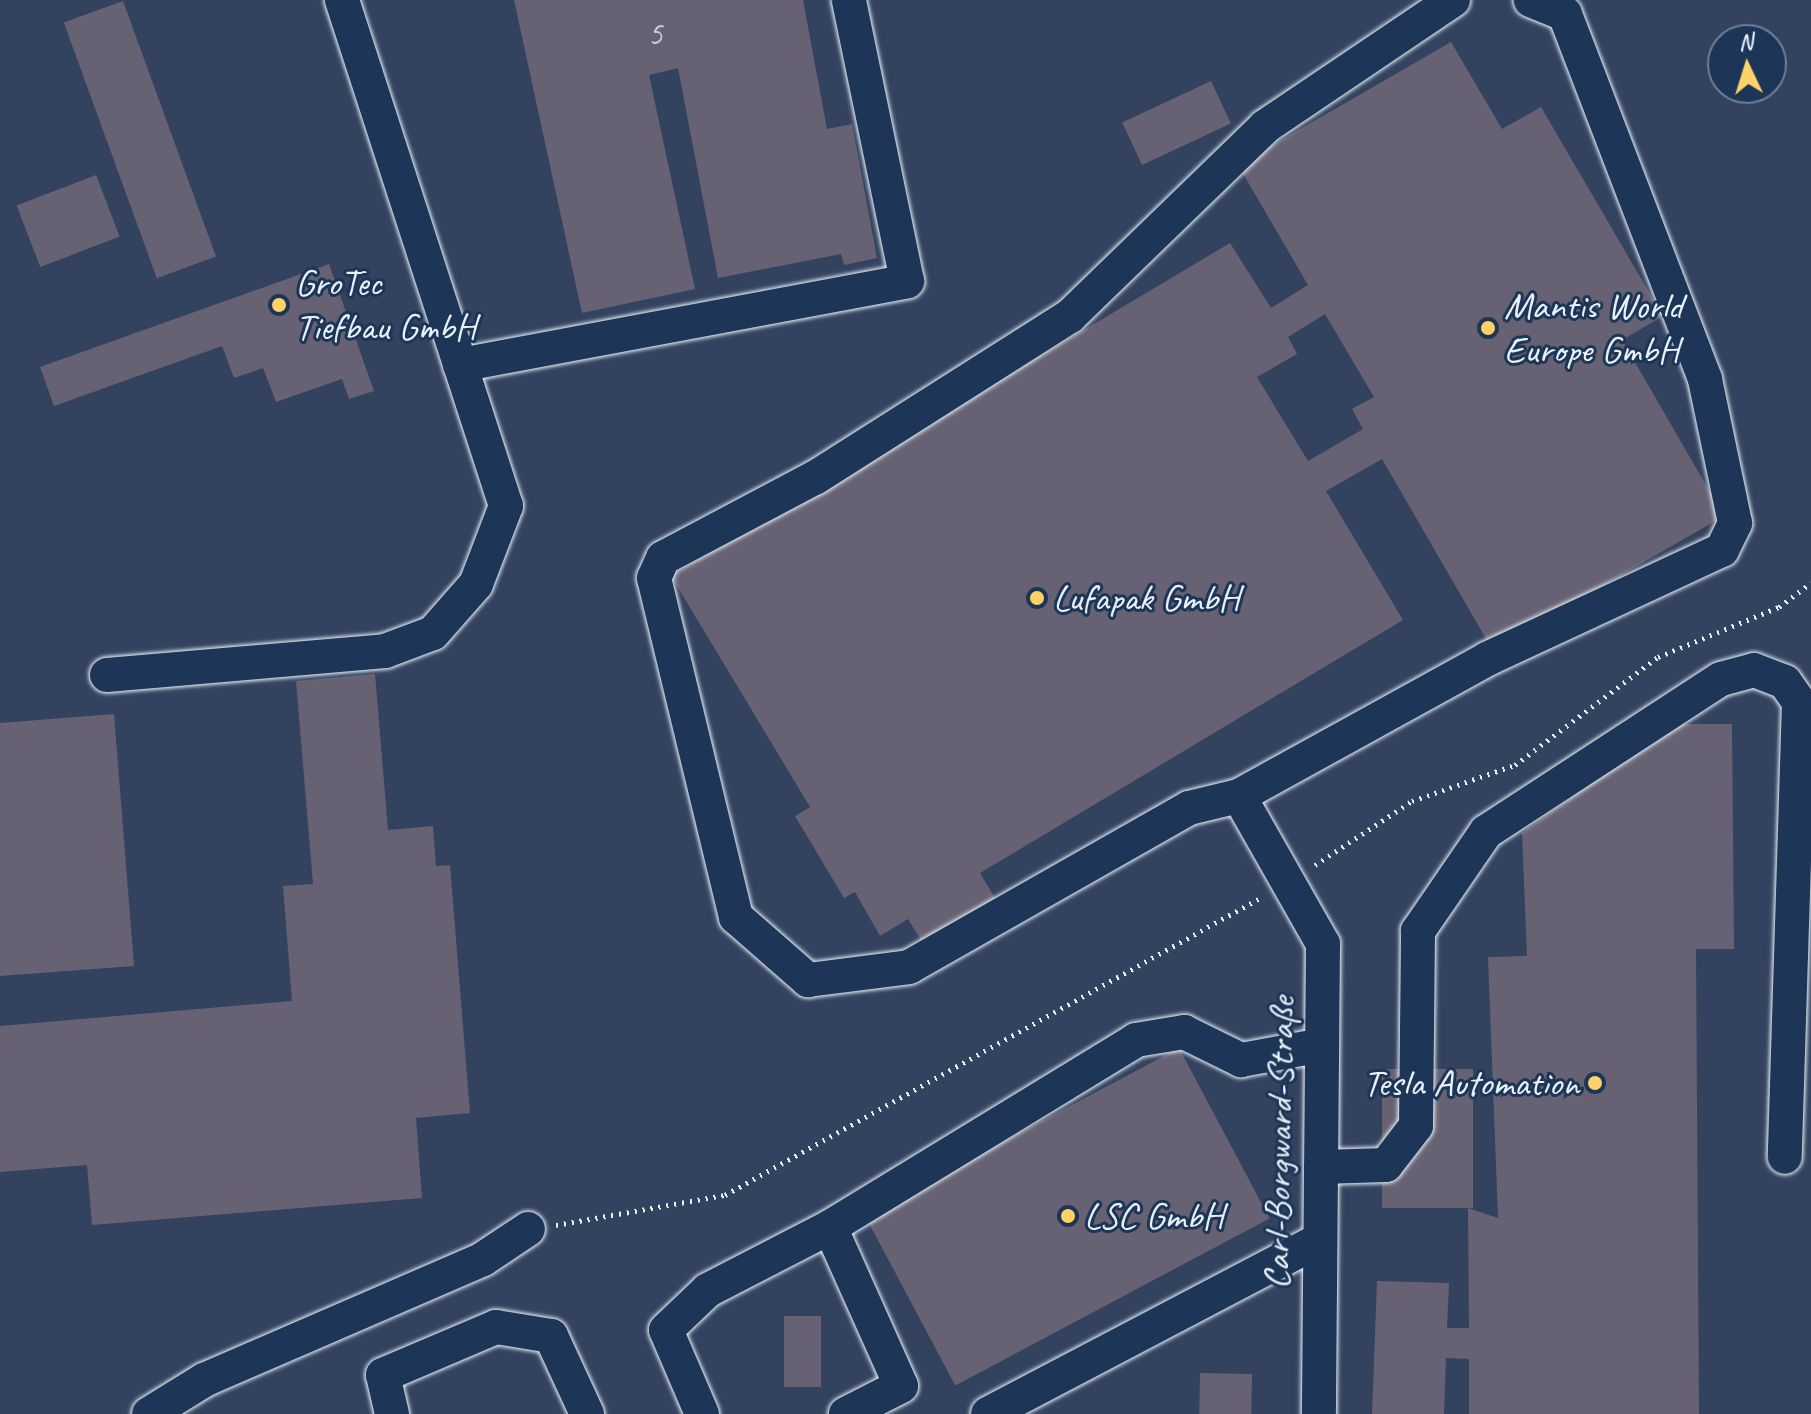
<!DOCTYPE html>
<html>
<head>
<meta charset="utf-8">
<style>
	body { margin:0 }
	#map { position:relative; width:1811px; height:1414px; overflow:hidden; background:#1d3557; font-family:Caveat,sans-serif }
	div>[style] { position:absolute }
	[style*='--x'] { left:calc(var(--x)*1px); top:calc(var(--y)*1px); width:calc(var(--w)*1px); rotate:calc(var(--a)*1deg) }
	.built>* { inset:0; background:#33425f }
	.building>* { inset:0; background:#666273; transform-origin:0 0 }
	.path>* { height:5px; margin-top:-2.5px; transform-origin:0; background:repeating-linear-gradient(90deg,#e8f1f8 0 2px,transparent 0 8px) }
	.roads { filter:drop-shadow(0 0 2px #e8f1f8) drop-shadow(0 0 2px #e8f1f8) }
	.minor>* { height:34px; margin:-17px; padding:0 17px; transform-origin:17px; border-radius:17px; background:#1d3557 }
	.dots>* { width:22px; height:22px; translate:-50% -50%; box-sizing:border-box; border:4px solid #1d3557; border-radius:50% }
	span { translate:-50% -50%; white-space:nowrap; text-align:center; line-height:1.15; -webkit-text-stroke:6px #1d3557; paint-order:stroke }
	.number-label { font-size:34px; color:#c8cdd7 }
	.number-label span { -webkit-text-stroke-width:0 }
	.poi-label { font-size:38px; color:#e8f1f8 }
	.left { translate:0 -50%; text-align:left }
	.right { translate:-100% -50%; text-align:right }
	.street-label { font-size:38px; color:#e8f1f8 }
	.north { position:absolute; left:1707px; top:24px; width:80px; height:80px; box-sizing:border-box; background:#1d3557; border:2px solid #6e8097; border-radius:50%; rotate:356deg; font-size:22px; font-weight:700; line-height:32px; text-align:center; color:#e8f1f8 }
	.north::after { content:''; display:block; margin:auto; width:28px; height:36px; background:#ffd166; clip-path:polygon(50% 0,100% 100%,50% 72%,0 100%) }
</style>
</head>
<body>
<div id="map">
	<div class="built">
		<i style="clip-path:polygon(evenodd,0 0,1811px 0,1811px 1414px,0 1414px,0 0,1723px 40px,1771px 40px,1771px 88px,1723px 88px,1723px 40px)"></i>
	</div>
	<div class="building">
		<i style="clip-path:polygon(514px 0,803px 0,827px 129px,852px 124px,877px 258px,844px 265px,841px 254px,718px 278px,678px 68px,649px 75px,695px 289px,582px 313px)"></i>
		<i style="left:123px;top:1px;width:272px;height:63px;rotate:70deg"></i>
		<i style="clip-path:polygon(evenodd,1451px 42px,1502px 129px,1541px 107px,1663px 316px,1622px 340px,1724px 516px,1492px 649px,1382px 459px,1326px 491px,1403px 620px,980px 873px,995px 898px,922px 942px,908px 919px,880px 936px,855px 892px,844px 898px,795px 816px,810px 807px,671px 576px,1230px 243px,1271px 308px,1308px 285px,1238px 165px,1451px 42px,1325px 314px,1374px 397px,1352px 409px,1363px 429px,1308px 461px,1257px 377px,1297px 354px,1288px 337px,1325px 314px)"></i>
		<i style="left:1211px;top:81px;width:47px;height:98px;rotate:65deg"></i>
		<i style="left:96px;top:175px;width:66px;height:85px;rotate:69deg"></i>
		<i style="clip-path:polygon(329px 264px,374px 391px,349px 399px,342px 379px,276px 402px,263px 368px,234px 378px,222px 346px,54px 406px,40px 367px)"></i>
		<i style="clip-path:polygon(375px 674px,388px 830px,433px 826px,436px 866px,450px 865px,470px 1113px,416px 1118px,422px 1198px,92px 1225px,87px 1165px,0 1172px,0 1026px,292px 1001px,283px 886px,313px 884px,296px 681px)"></i>
		<i style="clip-path:polygon(114px 714px,134px 966px,0 976px,0 723px)"></i>
		<i style="clip-path:polygon(1675px 724px,1732px 724px,1734px 949px,1696px 949px,1699px 1414px,1469px 1414px,1469px 1359px,1446px 1358px,1444px 1414px,1372px 1414px,1377px 1281px,1449px 1283px,1447px 1328px,1469px 1328px,1468px 1208px,1498px 1218px,1488px 957px,1527px 956px,1522px 833px)"></i>
		<i style="left:1179px;top:1048px;width:193px;height:356px;rotate:62deg"></i>
		<i style="left:1382px;top:1069px;width:91px;height:139px"></i>
		<i style="left:784px;top:1316px;width:37px;height:71px"></i>
		<i style="left:1200px;top:1373px;width:52px;height:41px;rotate:1deg"></i>
	</div>
	<div class="path">
		<i style="--x:1315;--y:865;--w:116;--a:-33.4"></i>
		<i style="--x:1412;--y:801;--w:109;--a:-19.3"></i>
		<i style="--x:1515;--y:765;--w:179;--a:-37.1"></i>
		<i style="--x:1658;--y:657;--w:131;--a:-22.5"></i>
		<i style="--x:1779;--y:607;--w:40;--a:-37"></i>
		<i style="--x:556;--y:1225;--w:172;--a:-10.1"></i>
		<i style="--x:725;--y:1195;--w:614;--a:-29.03"></i>
	</div>
	<div class="roads">
		<div class="minor">
			<i style="--x:1453;--y:0;--w:227;--a:146"></i>
			<i style="--x:1265;--y:127;--w:272;--a:135.9"></i>
			<i style="--x:1070;--y:316;--w:301;--a:147.6"></i>
			<i style="--x:816;--y:477;--w:173;--a:152.1"></i>
			<i style="--x:663;--y:558;--w:22;--a:114"></i>
			<i style="--x:654;--y:578;--w:349;--a:76.4"></i>
			<i style="--x:736;--y:917;--w:96;--a:41.2"></i>
			<i style="--x:808;--y:980;--w:102;--a:-7.3"></i>
			<i style="--x:909;--y:967;--w:322;--a:-29.6"></i>
			<i style="--x:1189;--y:808;--w:51;--a:-13.5"></i>
			<i style="--x:1239;--y:796;--w:283;--a:-28.9"></i>
			<i style="--x:1487;--y:659;--w:259;--a:-24.9"></i>
			<i style="--x:1722;--y:550;--w:30;--a:-64"></i>
			<i style="--x:1735;--y:523;--w:147;--a:-101.8"></i>
			<i style="--x:1705;--y:379;--w:391;--a:-111"></i>
			<i style="--x:1565;--y:14;--w:37;--a:-158"></i>
			<i style="--x:460;--y:365;--w:455;--a:-10.6"></i>
			<i style="--x:907;--y:281;--w:287;--a:-101.7"></i>
			<i style="--x:107;--y:675;--w:279;--a:-4.9"></i>
			<i style="--x:385;--y:651;--w:51;--a:-20.6"></i>
			<i style="--x:433;--y:633;--w:65;--a:-48.7"></i>
			<i style="--x:476;--y:584;--w:84;--a:-69"></i>
			<i style="--x:506;--y:506;--w:532;--a:-107.96"></i>
			<i style="--x:1239;--y:796;--w:170;--a:60.4"></i>
			<i style="--x:1323;--y:944;--w:470;--a:90.5"></i>
			<i style="--x:1321;--y:1167;--w:65;--a:-1.8"></i>
			<i style="--x:1386;--y:1165;--w:49;--a:-52.4"></i>
			<i style="--x:1416;--y:1126;--w:195;--a:-89.4"></i>
			<i style="--x:1418;--y:931;--w:120;--a:-55.5"></i>
			<i style="--x:1486;--y:832;--w:280;--a:-33.1"></i>
			<i style="--x:1721;--y:679;--w:34;--a:-15"></i>
			<i style="--x:1754;--y:670;--w:33;--a:21"></i>
			<i style="--x:1785;--y:682;--w:24;--a:55"></i>
			<i style="--x:1799;--y:702;--w:455;--a:91.8"></i>
			<i style="--x:830;--y:1227;--w:174;--a:65.9"></i>
			<i style="--x:901;--y:1386;--w:62;--a:153"></i>
			<i style="--x:149;--y:1414;--w:65;--a:-31.7"></i>
			<i style="--x:204;--y:1380;--w:304;--a:-23.4"></i>
			<i style="--x:483;--y:1259;--w:54;--a:-33.7"></i>
			<i style="--x:392;--y:1414;--w:40;--a:-103"></i>
			<i style="--x:383;--y:1375;--w:123;--a:-23"></i>
			<i style="--x:496;--y:1327;--w:56;--a:9.3"></i>
			<i style="--x:551;--y:1336;--w:86;--a:65.2"></i>
			<i style="--x:702;--y:1414;--w:91;--a:-113.2"></i>
			<i style="--x:666;--y:1330;--w:58;--a:-43.6"></i>
			<i style="--x:708;--y:1290;--w:137;--a:-27.3"></i>
			<i style="--x:830;--y:1227;--w:359;--a:-31.4"></i>
			<i style="--x:1136;--y:1040;--w:49;--a:-9.5"></i>
			<i style="--x:1184;--y:1032;--w:64;--a:26.2"></i>
			<i style="--x:1241;--y:1060;--w:82;--a:-10.5"></i>
			<i style="--x:988;--y:1414;--w:375;--a:-27.7"></i>
		</div>
	</div>
	<div class="dots">
		<i style="left:279px;top:305px;background:#ffd166"></i>
		<i style="left:1488px;top:328px;background:#ffd166"></i>
		<i style="left:1037px;top:598px;background:#ffd166"></i>
		<i style="left:1595px;top:1083px;background:#ffd166"></i>
		<i style="left:1068px;top:1216px;background:#ffd166"></i>
	</div>
	<div class="number-label">
		<span style="left:655px;top:34px">5</span>
	</div>
	<div class="poi-label">
		<span class="left" style="left:295px;top:305px">GroTec<br>Tiefbau GmbH</span>
		<span class="left" style="left:1504px;top:328px">Mantis World<br>Europe GmbH</span>
		<span class="left" style="left:1053px;top:598px">Lufapak GmbH</span>
		<span class="right" style="left:1579px;top:1083px">Tesla Automation</span>
		<span class="left" style="left:1084px;top:1216px">LSC GmbH</span>
	</div>
	<div class="street-label">
		<span style="left:1279px;top:1143px;rotate:-89deg">Carl-Borgward-Straße</span>
	</div>
	<div class="north">N</div>
</div>
</body>
</html>
